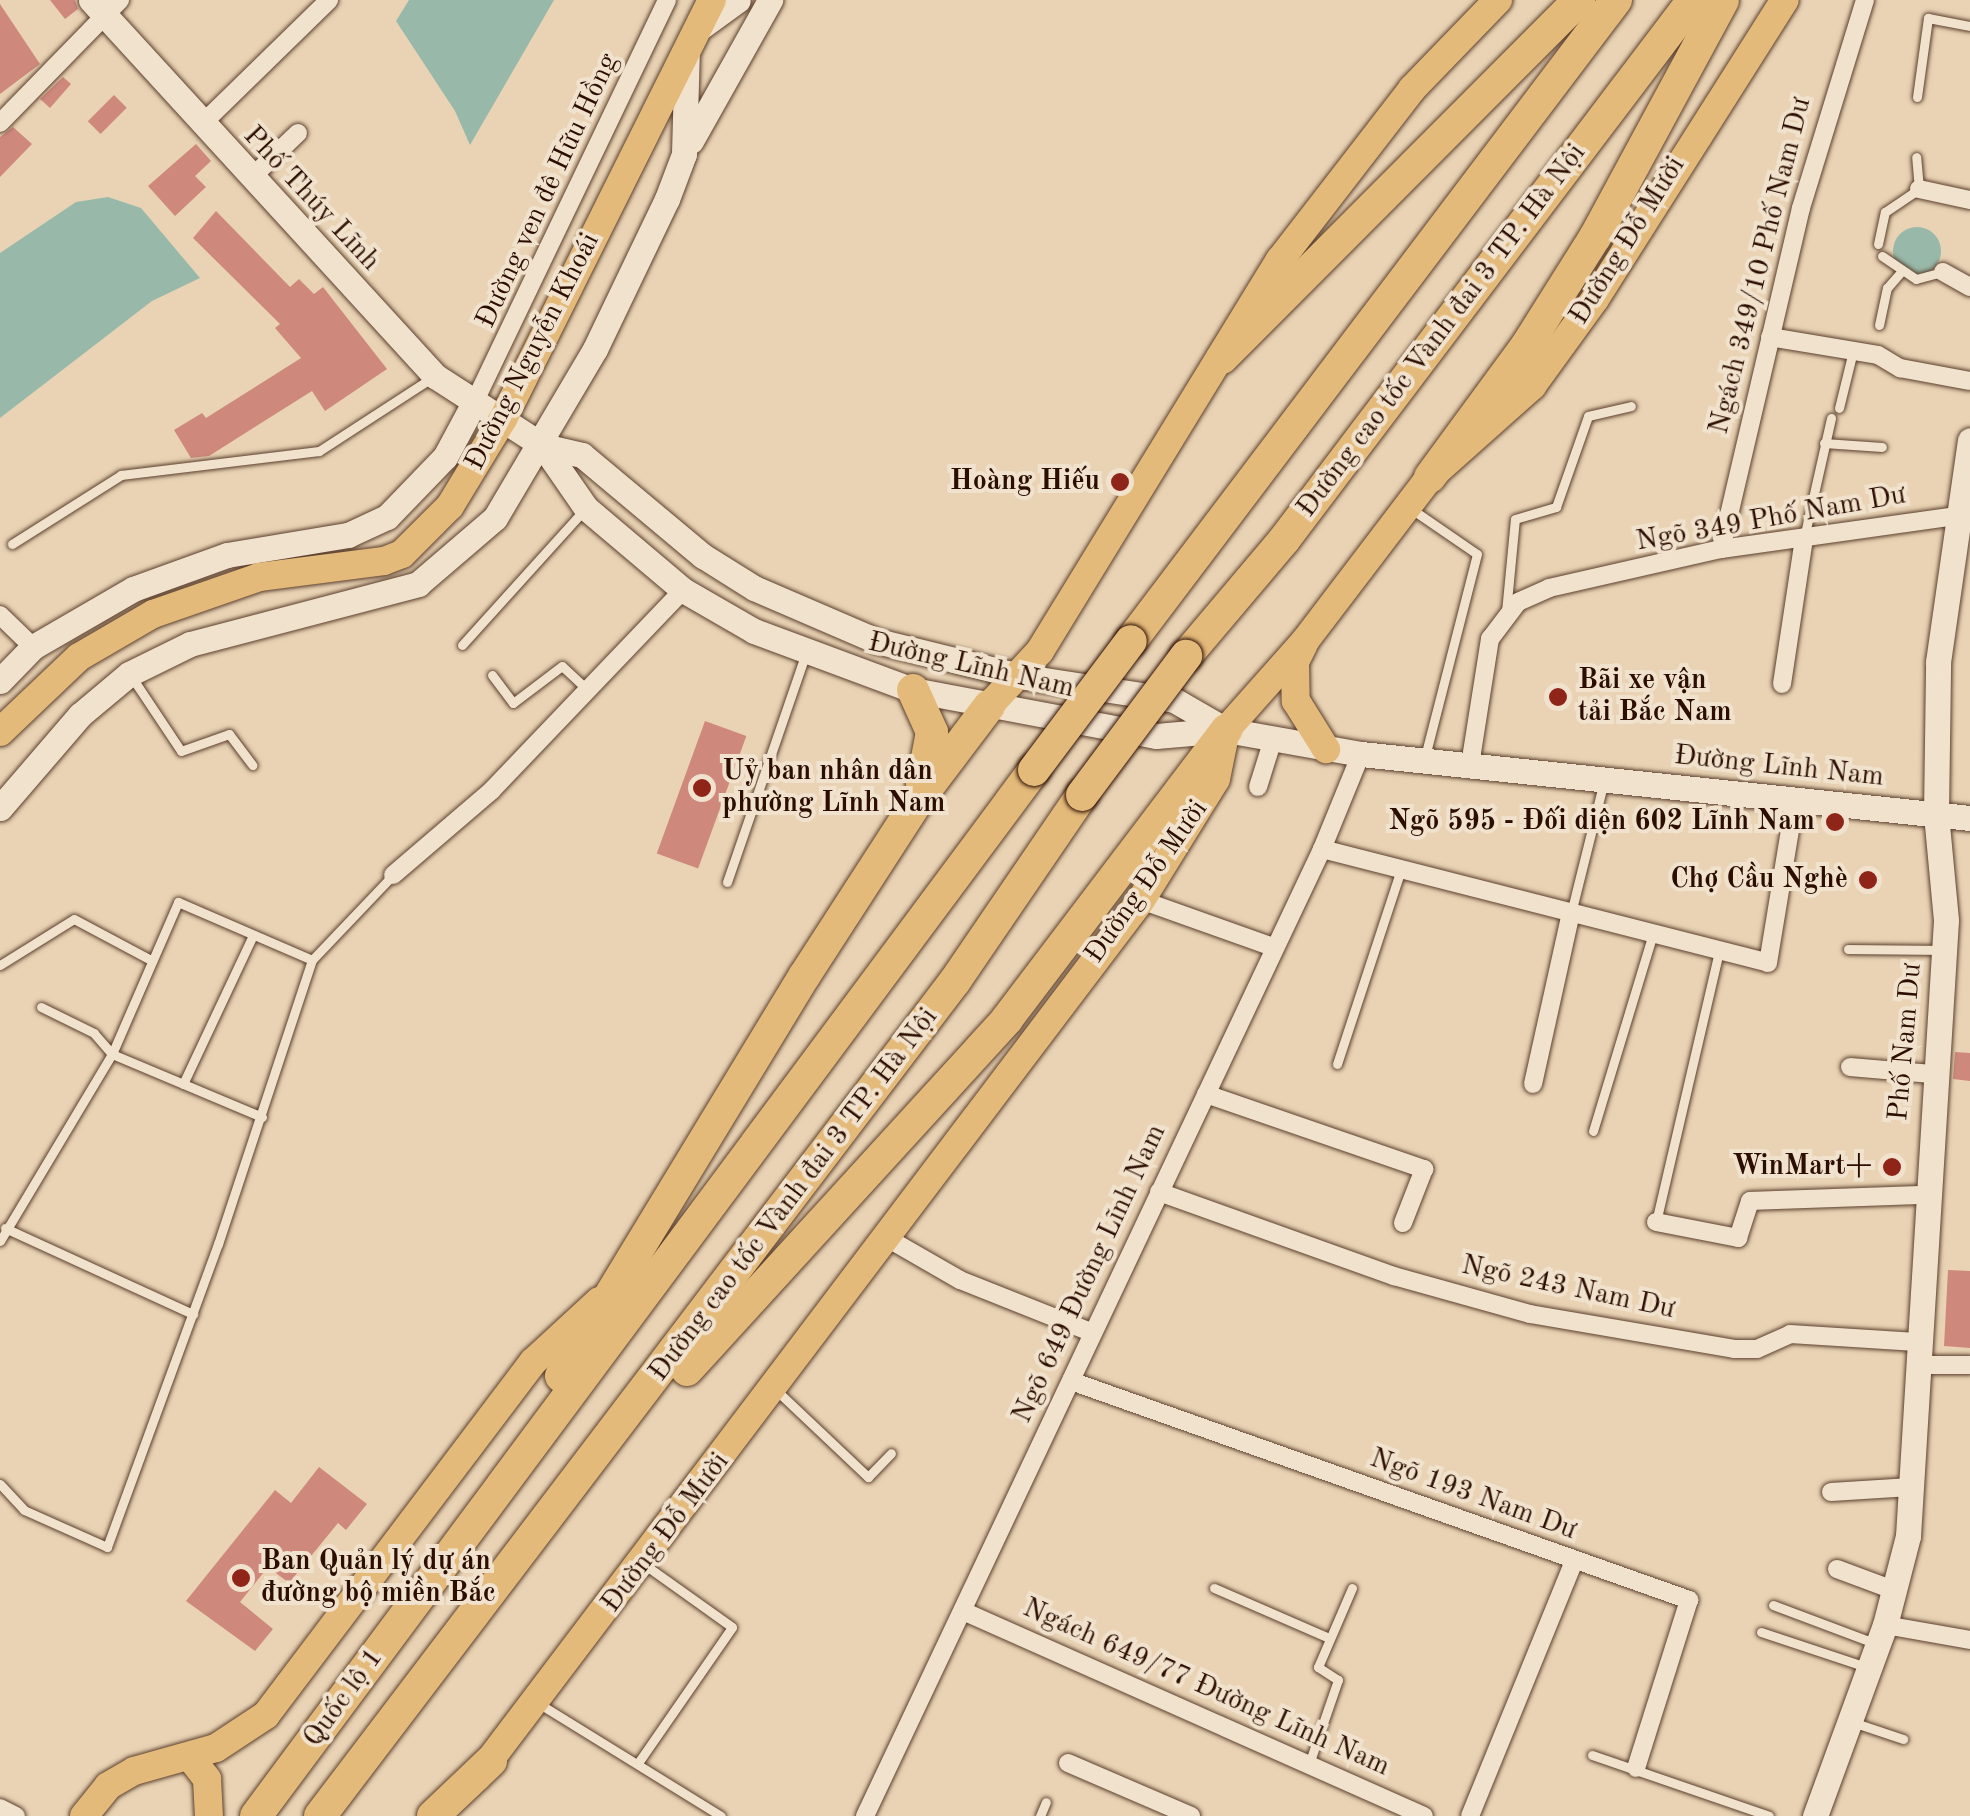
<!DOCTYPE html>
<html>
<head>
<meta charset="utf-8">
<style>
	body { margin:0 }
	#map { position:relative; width:1970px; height:1816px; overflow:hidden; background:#e9d3b4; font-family:"Old Standard TT",serif }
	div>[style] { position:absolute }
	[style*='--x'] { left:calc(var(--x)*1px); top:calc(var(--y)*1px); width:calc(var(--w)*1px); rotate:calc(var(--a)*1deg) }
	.water>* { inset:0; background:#98b9a9 }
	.round { border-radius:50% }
	.building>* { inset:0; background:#ce897c; transform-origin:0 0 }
	.roads { filter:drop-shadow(0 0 2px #5b3f2d) drop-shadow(0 0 2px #5b3f2d) }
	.lane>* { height:9px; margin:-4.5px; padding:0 4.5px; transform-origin:4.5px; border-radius:4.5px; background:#f1e2ce }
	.street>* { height:18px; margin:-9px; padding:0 9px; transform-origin:9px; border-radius:9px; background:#f1e2ce }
	.secondary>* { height:25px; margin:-12.5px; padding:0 12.5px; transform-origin:12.5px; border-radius:12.5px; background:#f1e2ce }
	.primary>* { height:28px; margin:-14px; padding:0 14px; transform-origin:14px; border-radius:14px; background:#e4ba7a }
	.highway>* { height:32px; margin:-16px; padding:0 16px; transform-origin:16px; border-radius:16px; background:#e4ba7a }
	.bridges { filter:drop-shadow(0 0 2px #2c0e00) drop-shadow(0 0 2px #2c0e00) }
	.highway-bridge>* { height:32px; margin:-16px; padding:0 16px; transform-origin:16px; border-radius:16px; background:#e4ba7a }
	.dots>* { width:28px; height:28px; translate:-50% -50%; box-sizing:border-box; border:5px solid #f1e2ce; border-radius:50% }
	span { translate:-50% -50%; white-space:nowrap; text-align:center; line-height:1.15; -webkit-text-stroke:8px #f1e2ce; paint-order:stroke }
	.street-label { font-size:28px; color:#2c0e00 }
	.poi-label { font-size:28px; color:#2c0e00; font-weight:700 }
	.right { translate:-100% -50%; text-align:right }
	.left { translate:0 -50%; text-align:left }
</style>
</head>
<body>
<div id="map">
	<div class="water">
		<i style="clip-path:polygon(409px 0,554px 0,470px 145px,455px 111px,396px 21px)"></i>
		<i style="clip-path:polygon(108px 197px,141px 208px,200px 278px,152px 301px,0 418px,0 253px,76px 202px)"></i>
		<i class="round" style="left:1893px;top:227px;width:48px;height:48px"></i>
	</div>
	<div class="building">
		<i style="clip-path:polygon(50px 0,75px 0,78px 9px,65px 19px)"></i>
		<i style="clip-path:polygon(0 4px,40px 64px,0 94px)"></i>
		<i style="clip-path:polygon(63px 77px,71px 84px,50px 108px,40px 99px)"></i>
		<i style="left:114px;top:95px;width:18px;height:37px;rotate:45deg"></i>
		<i style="clip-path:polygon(13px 127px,32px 144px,0 177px,0 137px)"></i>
		<i style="clip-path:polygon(196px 144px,211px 161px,195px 176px,206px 187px,175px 216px,148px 186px)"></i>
		<i style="clip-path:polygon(216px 211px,290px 287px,299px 279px,314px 294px,323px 287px,387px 369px,325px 411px,312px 391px,209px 456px,191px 458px,174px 430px,202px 413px,206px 418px,301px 358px,275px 328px,280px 324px,193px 238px)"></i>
		<i style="left:705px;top:721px;width:44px;height:141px;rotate:20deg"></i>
		<i style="clip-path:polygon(1955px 1052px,1970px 1053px,1970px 1081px,1953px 1079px)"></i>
		<i style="clip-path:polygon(1948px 1270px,1970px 1271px,1970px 1348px,1944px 1346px)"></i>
		<i style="clip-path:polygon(319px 1467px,367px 1504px,346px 1530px,338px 1523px,289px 1583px,268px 1567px,240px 1602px,273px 1629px,255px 1651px,186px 1601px,275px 1490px,291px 1503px)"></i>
	</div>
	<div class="roads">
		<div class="lane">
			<i style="--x:1917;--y:97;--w:80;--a:-82.1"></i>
			<i style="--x:1928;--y:18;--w:43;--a:10.8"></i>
			<i style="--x:1878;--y:244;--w:33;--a:-78"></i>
			<i style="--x:1885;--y:212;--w:41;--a:-34.1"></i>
			<i style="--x:1919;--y:189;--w:32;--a:-95"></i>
			<i style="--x:1882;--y:256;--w:41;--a:34.1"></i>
			<i style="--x:1916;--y:279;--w:28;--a:-15"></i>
			<i style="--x:1879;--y:325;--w:38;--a:-78"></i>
			<i style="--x:1887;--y:288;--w:21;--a:-49"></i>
			<i style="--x:1839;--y:408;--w:59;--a:-76.2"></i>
			<i style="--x:1824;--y:443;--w:58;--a:3.9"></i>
			<i style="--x:1410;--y:508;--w:81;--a:34.5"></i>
			<i style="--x:1477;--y:554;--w:209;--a:104.4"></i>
			<i style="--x:1804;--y:538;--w:123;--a:-77.3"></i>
			<i style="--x:12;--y:544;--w:129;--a:-32.3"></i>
			<i style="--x:121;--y:475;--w:199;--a:-6.9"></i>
			<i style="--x:319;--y:451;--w:136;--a:-33"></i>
			<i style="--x:1506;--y:612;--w:93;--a:-84.5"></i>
			<i style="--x:1515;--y:519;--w:43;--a:-16.3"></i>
			<i style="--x:1556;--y:507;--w:96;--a:-70.6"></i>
			<i style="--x:1588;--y:416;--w:44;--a:-13.1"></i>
			<i style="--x:462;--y:645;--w:182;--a:-47.9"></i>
			<i style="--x:492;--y:675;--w:35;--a:53"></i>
			<i style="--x:513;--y:703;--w:61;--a:-37.1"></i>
			<i style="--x:562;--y:666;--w:34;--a:43"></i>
			<i style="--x:131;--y:676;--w:90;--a:56.3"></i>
			<i style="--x:181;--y:751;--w:51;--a:-19.5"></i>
			<i style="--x:229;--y:734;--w:39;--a:53"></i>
			<i style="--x:727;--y:882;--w:242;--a:-71"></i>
			<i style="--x:1571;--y:913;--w:132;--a:-76"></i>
			<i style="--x:1848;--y:949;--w:94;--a:0.6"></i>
			<i style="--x:0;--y:965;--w:87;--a:-31.9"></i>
			<i style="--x:74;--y:919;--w:85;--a:28.1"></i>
			<i style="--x:1337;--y:1064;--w:205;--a:-71.8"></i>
			<i style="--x:183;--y:1084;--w:165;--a:-64.8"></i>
			<i style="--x:262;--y:1117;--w:163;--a:-157.2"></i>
			<i style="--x:112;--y:1054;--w:166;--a:-66.5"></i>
			<i style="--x:178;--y:902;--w:146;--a:23.4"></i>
			<i style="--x:1593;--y:1131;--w:206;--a:-73.1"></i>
			<i style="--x:1656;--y:1222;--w:277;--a:-76.9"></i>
			<i style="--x:5;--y:1228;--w:207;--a:24.6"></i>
			<i style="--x:0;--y:1241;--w:218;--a:-59.1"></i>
			<i style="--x:112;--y:1054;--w:28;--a:-131"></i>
			<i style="--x:94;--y:1033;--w:59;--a:-153.9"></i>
			<i style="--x:776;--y:1390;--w:127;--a:43.4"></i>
			<i style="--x:868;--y:1477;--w:33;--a:-46"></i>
			<i style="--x:0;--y:1484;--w:35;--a:47"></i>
			<i style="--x:24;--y:1510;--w:91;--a:24"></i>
			<i style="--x:107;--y:1547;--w:323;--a:-69.9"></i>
			<i style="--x:218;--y:1244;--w:299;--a:-71.7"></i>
			<i style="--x:312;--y:960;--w:117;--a:-46.4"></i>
			<i style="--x:1214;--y:1588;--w:125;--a:23.5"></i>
			<i style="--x:1773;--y:1605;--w:108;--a:20.6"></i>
			<i style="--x:1761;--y:1632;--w:111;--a:18.4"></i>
			<i style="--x:538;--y:1703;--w:215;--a:31.7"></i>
			<i style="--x:1852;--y:1722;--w:54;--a:18.4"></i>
			<i style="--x:1592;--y:1755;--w:187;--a:19"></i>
			<i style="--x:638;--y:1763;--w:165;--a:-55.3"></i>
			<i style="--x:732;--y:1627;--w:107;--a:-144.5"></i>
			<i style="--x:1309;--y:1764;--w:89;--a:-71"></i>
			<i style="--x:1338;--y:1680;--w:24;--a:-147"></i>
			<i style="--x:1318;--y:1667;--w:86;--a:-66.7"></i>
			<i style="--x:1040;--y:1816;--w:15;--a:-67"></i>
		</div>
		<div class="street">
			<i style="--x:0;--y:123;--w:172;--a:-45.7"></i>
			<i style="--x:201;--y:125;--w:179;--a:-44.3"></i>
			<i style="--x:251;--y:178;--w:65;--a:-43.8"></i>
			<i style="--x:1919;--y:189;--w:52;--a:12.2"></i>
			<i style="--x:1943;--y:272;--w:31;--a:29"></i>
			<i style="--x:1770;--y:337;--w:109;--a:9.5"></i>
			<i style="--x:1878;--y:355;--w:26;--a:31"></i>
			<i style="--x:1900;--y:368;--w:71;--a:10.5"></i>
			<i style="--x:474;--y:403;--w:447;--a:-64.4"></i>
			<i style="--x:1721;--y:549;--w:350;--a:-76.8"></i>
			<i style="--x:1801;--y:208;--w:218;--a:-72.9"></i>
			<i style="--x:0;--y:615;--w:46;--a:44.1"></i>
			<i style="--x:1782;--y:684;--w:148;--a:-81.4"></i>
			<i style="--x:1470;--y:765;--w:128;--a:-81"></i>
			<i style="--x:1490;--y:639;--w:46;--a:-52.9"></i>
			<i style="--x:1518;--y:602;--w:34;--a:-24"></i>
			<i style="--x:1549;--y:588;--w:176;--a:-12.8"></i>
			<i style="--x:1721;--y:549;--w:251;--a:-8"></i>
			<i style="--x:1258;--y:787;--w:50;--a:-72.6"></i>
			<i style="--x:1322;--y:849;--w:460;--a:14.3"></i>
			<i style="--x:1768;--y:963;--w:165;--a:-80.6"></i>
			<i style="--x:393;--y:875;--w:130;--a:-40.6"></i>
			<i style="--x:492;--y:790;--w:277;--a:-46.3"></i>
			<i style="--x:1141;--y:900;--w:140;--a:19.6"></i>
			<i style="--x:1850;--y:1067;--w:82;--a:4.9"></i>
			<i style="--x:1533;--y:1084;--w:175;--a:-77.5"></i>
			<i style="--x:1206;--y:1094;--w:231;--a:19"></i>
			<i style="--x:1424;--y:1169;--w:58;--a:111.3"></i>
			<i style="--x:1159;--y:1192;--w:250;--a:19.7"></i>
			<i style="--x:1394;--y:1276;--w:141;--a:15.6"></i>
			<i style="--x:1530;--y:1314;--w:207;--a:9.7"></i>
			<i style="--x:1734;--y:1349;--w:23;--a:0"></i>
			<i style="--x:1757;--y:1349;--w:36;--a:-24"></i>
			<i style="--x:1790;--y:1334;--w:127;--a:3.6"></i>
			<i style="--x:1656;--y:1222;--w:84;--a:11"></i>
			<i style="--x:1738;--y:1238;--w:39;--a:-72"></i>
			<i style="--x:1750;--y:1201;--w:175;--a:-2"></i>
			<i style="--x:887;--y:1238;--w:84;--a:29.9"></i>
			<i style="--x:960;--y:1280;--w:141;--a:21.7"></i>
			<i style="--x:1916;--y:1365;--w:54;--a:0"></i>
			<i style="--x:1071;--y:1381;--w:656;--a:19.51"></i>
			<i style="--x:1689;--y:1600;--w:176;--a:107.5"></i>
			<i style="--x:1831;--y:1492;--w:80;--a:-3.6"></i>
			<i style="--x:1837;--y:1569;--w:63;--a:20.4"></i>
			<i style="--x:965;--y:1612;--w:502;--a:23.96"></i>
			<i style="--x:1885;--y:1625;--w:86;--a:10"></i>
			<i style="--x:1068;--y:1763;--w:134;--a:23.3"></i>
			<i style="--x:0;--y:1808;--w:18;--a:27"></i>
			<i style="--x:865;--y:1816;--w:1070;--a:-64.7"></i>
			<i style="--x:1322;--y:849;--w:103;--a:-67.7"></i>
			<i style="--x:1470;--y:1816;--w:275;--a:-67.8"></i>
		</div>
		<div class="secondary">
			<i style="--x:91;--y:0;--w:510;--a:47.54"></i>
			<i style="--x:435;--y:376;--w:129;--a:32.9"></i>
			<i style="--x:543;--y:446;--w:40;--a:13"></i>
			<i style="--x:582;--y:455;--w:158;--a:39.9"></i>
			<i style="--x:703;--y:556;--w:60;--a:32.1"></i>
			<i style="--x:754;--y:588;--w:134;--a:23.3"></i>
			<i style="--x:877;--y:641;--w:146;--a:13.8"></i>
			<i style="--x:1019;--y:676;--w:157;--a:8.8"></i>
			<i style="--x:1174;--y:700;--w:60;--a:30"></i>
			<i style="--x:694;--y:32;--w:54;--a:-36"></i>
			<i style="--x:691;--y:141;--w:162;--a:-60.7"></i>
			<i style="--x:543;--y:446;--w:75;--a:55.3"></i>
			<i style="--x:586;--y:508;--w:127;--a:40.2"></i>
			<i style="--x:683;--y:590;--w:82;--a:30"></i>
			<i style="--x:754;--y:631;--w:170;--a:20.4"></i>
			<i style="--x:913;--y:690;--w:247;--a:10.7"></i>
			<i style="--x:1156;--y:736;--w:70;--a:-4.9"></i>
			<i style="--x:1226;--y:730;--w:137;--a:10.1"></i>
			<i style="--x:1361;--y:754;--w:612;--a:6"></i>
			<i style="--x:0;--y:681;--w:47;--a:-45.9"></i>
			<i style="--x:33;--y:647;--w:116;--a:-30.1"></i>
			<i style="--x:133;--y:589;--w:100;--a:-19.9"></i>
			<i style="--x:227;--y:555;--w:123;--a:-9.4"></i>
			<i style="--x:348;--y:535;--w:43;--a:-24.8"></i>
			<i style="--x:387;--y:517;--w:83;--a:-46"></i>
			<i style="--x:445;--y:457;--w:61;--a:-61.8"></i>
			<i style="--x:0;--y:808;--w:123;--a:-49.3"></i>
			<i style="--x:80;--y:715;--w:64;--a:-39.9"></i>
			<i style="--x:129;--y:674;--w:68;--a:-26.2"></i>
			<i style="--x:190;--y:644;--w:236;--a:-14.7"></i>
			<i style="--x:418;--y:584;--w:101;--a:-40.6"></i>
			<i style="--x:495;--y:518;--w:196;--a:-59.4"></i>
			<i style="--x:595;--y:349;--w:166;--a:-64.4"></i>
			<i style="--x:667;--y:199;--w:48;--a:-69.3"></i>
			<i style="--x:684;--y:154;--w:106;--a:-88.4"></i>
			<i style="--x:1815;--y:1816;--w:203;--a:-69.9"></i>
			<i style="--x:1885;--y:1625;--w:92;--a:-75.5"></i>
			<i style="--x:1908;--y:1536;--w:617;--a:-86.47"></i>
			<i style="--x:1946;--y:920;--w:106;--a:-95.4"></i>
			<i style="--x:1936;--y:814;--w:152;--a:-89.2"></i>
			<i style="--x:1938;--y:662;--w:224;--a:-81.8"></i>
		</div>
		<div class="primary">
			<i style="--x:1303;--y:646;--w:18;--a:117"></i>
			<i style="--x:1295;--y:662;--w:39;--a:89"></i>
			<i style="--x:1296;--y:701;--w:57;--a:58"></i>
			<i style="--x:989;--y:706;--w:75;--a:-47.2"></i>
			<i style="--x:1040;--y:651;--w:459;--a:-58.5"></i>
			<i style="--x:1280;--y:260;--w:216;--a:-52.3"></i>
			<i style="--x:1412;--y:89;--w:124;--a:-46"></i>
			<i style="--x:0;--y:732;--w:109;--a:-43.5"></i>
			<i style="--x:79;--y:657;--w:86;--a:-30.2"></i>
			<i style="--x:153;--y:614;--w:112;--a:-19.2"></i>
			<i style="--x:259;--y:577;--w:126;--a:-7.3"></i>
			<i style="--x:384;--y:561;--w:19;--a:-21"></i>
			<i style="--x:402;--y:554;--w:68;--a:-45"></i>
			<i style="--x:450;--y:506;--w:102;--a:-58.7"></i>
			<i style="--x:503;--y:419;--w:468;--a:-63.5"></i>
			<i style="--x:190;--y:1757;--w:28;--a:52"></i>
			<i style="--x:207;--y:1779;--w:37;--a:87"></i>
			<i style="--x:477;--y:1777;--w:1100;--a:-52.87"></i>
			<i style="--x:1141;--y:900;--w:142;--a:-58.2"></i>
			<i style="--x:1216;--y:779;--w:50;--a:-78.5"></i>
			<i style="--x:1226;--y:730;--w:119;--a:-48.4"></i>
			<i style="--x:1305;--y:641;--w:206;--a:-52.7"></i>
			<i style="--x:1430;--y:477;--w:137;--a:-41.7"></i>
			<i style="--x:1532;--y:386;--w:107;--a:-54.1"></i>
			<i style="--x:1595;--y:299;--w:354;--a:-57.6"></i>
			<i style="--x:84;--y:1816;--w:38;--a:-51"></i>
			<i style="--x:108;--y:1786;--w:30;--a:-30"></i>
			<i style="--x:134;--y:1771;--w:85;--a:-15.7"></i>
			<i style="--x:216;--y:1748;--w:60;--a:-33.4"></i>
			<i style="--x:266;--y:1715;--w:443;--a:-52.9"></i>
			<i style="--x:533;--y:1362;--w:90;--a:-42.7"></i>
		</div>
		<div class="highway">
			<i style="--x:1222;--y:358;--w:506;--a:-45.08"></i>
			<i style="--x:1430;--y:477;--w:164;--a:-53.7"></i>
			<i style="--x:1527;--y:345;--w:128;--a:-57.8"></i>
			<i style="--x:1595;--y:237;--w:269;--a:-61.6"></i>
			<i style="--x:1131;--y:641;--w:804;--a:-52.89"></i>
			<i style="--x:1186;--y:656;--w:152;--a:-49.8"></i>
			<i style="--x:1284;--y:540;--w:677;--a:-52.86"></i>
			<i style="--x:913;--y:690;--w:46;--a:65.7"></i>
			<i style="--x:932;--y:732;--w:53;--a:100.9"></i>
			<i style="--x:687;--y:1370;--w:475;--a:-47.6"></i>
			<i style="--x:1007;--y:1019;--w:363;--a:-52.8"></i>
			<i style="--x:561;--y:1376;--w:469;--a:-58.7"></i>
			<i style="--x:805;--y:975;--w:208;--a:-57.1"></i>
			<i style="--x:918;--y:800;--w:118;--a:-52.9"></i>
			<i style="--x:256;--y:1816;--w:1304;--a:-53.36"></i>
			<i style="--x:320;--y:1816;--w:1049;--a:-52.75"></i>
			<i style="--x:955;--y:981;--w:225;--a:-55.7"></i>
			<i style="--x:433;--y:1816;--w:80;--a:-43.5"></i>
		</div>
	</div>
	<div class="bridges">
		<div class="highway-bridge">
			<i style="--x:1034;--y:770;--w:161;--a:-53.1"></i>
			<i style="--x:1082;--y:795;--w:174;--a:-53.2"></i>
		</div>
	</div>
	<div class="dots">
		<i style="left:1120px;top:482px;background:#8f2418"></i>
		<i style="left:1558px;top:697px;background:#8f2418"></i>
		<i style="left:702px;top:788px;background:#8f2418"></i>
		<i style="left:1835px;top:822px;background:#8f2418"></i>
		<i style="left:1868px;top:880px;background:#8f2418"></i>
		<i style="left:1892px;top:1167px;background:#8f2418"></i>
		<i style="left:241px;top:1578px;background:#8f2418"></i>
	</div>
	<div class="street-label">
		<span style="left:548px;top:191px;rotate:-65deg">Đường ven đê Hữu Hồng</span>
		<span style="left:311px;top:199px;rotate:47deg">Phố Thúy Lĩnh</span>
		<span style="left:1628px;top:241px;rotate:-58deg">Đường Đỗ Mười</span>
		<span style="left:1761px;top:266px;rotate:-76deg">Ngách 349/10 Phố Nam Dư</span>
		<span style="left:1442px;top:331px;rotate:-53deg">Đường cao tốc Vành đai 3 TP. Hà Nội</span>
		<span style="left:533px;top:352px;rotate:-63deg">Đường Nguyễn Khoái</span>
		<span style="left:1771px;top:519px;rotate:-10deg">Ngõ 349 Phố Nam Dư</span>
		<span style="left:971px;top:666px;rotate:13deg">Đường Lĩnh Nam</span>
		<span style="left:1779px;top:767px;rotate:6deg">Đường Lĩnh Nam</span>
		<span style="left:1147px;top:882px;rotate:-55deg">Đường Đỗ Mười</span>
		<span style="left:1906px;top:1042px;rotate:-85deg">Phố Nam Dư</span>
		<span style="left:794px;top:1195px;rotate:-53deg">Đường cao tốc Vành đai 3 TP. Hà Nội</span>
		<span style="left:1090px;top:1274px;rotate:-65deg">Ngõ 649 Đường Lĩnh Nam</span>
		<span style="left:1568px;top:1288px;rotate:12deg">Ngõ 243 Nam Dư</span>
		<span style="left:1473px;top:1495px;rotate:20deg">Ngõ 193 Nam Dư</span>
		<span style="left:666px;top:1533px;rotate:-53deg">Đường Đỗ Mười</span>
		<span style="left:1206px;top:1688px;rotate:24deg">Ngách 649/77 Đường Lĩnh Nam</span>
		<span style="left:344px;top:1698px;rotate:-54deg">Quốc lộ 1</span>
	</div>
	<div class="poi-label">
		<span class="right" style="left:1100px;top:482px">Hoàng Hiếu</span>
		<span class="left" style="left:1578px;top:697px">Bãi xe vận<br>tải Bắc Nam</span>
		<span class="left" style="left:722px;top:788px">Uỷ ban nhân dân<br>phường Lĩnh Nam</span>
		<span class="right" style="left:1815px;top:822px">Ngõ 595 - Đối diện 602 Lĩnh Nam</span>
		<span class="right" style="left:1848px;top:880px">Chợ Cầu Nghè</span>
		<span class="right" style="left:1872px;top:1167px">WinMart+</span>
		<span class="left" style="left:261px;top:1578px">Ban Quản lý dự án<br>đường bộ miền Bắc</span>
	</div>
</div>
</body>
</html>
